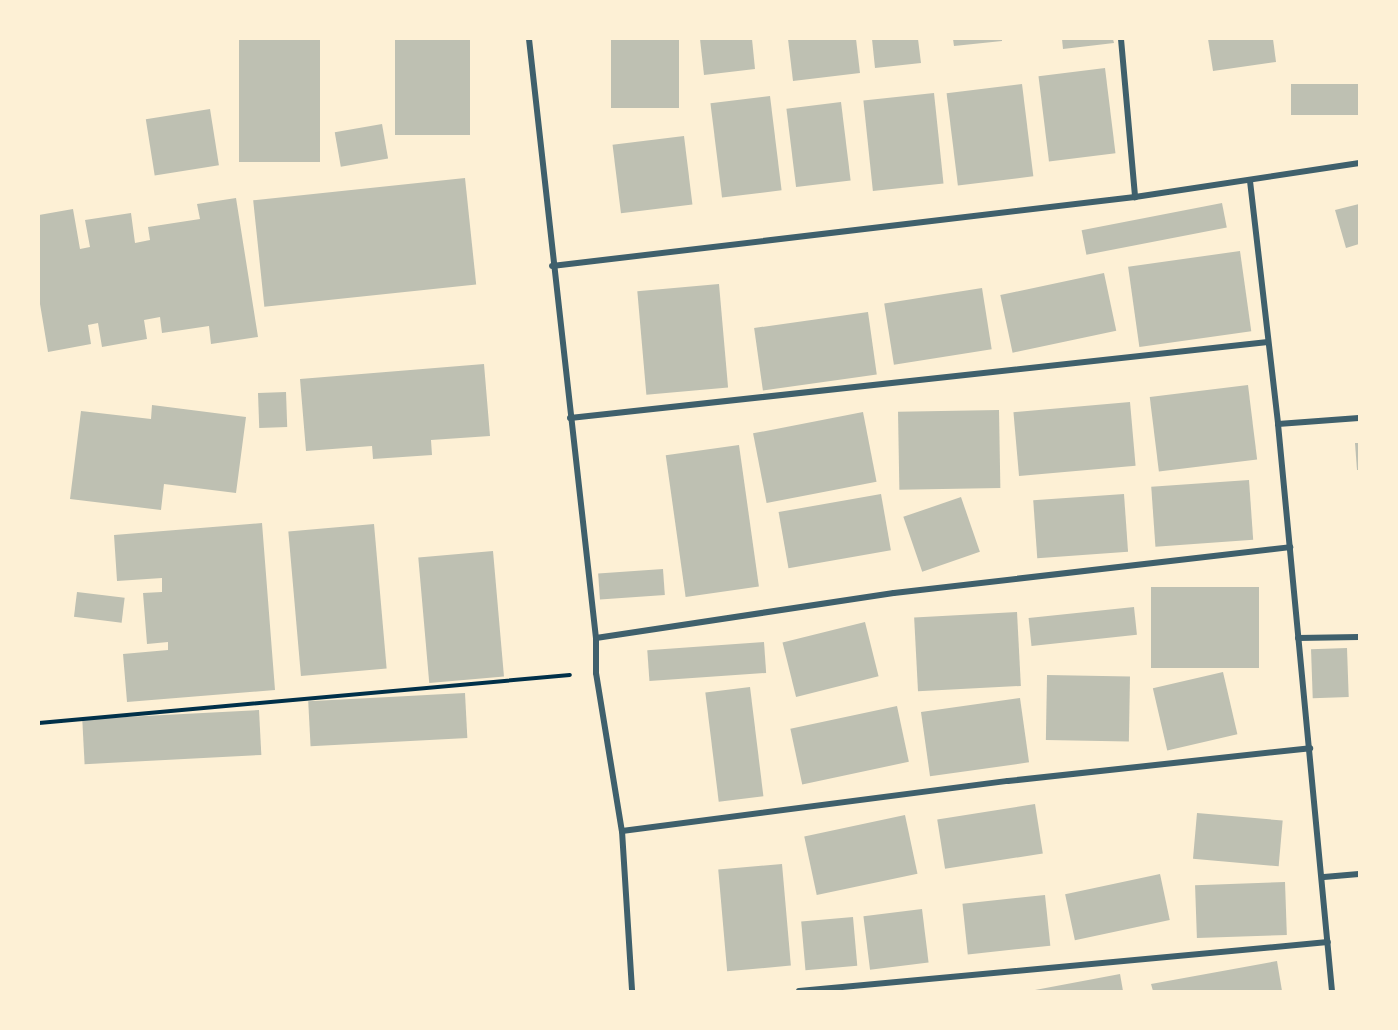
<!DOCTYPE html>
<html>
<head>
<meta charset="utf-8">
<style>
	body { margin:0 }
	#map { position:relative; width:1398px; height:1030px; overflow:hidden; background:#fdf0d5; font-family:Poppins,sans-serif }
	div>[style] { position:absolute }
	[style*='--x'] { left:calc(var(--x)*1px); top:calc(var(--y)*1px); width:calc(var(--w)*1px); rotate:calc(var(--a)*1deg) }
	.building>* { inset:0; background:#bec0b2; transform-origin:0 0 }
	.path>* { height:4px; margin:-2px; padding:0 2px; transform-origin:2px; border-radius:2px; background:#003049 }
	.minor>* { height:6px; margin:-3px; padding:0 3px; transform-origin:3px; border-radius:3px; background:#3f606c }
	span { translate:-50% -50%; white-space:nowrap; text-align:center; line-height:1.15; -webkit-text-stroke:4.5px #fdf0d5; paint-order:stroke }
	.frame { position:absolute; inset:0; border:40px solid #fdf0d5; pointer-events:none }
</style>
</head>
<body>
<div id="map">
	<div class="building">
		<i style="left:239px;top:39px;width:81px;height:123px"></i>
		<i style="left:395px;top:39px;width:75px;height:96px"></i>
		<i style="left:611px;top:39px;width:68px;height:69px"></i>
		<i style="clip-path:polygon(700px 39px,752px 39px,755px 69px,704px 75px)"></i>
		<i style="clip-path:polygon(788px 39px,856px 39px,860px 73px,793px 81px)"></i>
		<i style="clip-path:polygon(872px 39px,918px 39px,921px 63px,875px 68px)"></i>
		<i style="clip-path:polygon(953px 39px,1002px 39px,1002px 41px,954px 46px)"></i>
		<i style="clip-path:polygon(1062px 39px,1113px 39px,1114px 43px,1063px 49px)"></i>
		<i style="clip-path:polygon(1208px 39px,1273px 39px,1276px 62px,1213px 71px)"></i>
		<i style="left:1105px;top:68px;width:86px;height:67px;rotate:83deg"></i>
		<i style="left:1022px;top:84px;width:93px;height:76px;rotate:83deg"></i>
		<i style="left:1359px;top:84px;width:31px;height:68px;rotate:90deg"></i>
		<i style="left:934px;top:93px;width:91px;height:71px;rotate:84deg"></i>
		<i style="left:770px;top:96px;width:95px;height:60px;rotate:83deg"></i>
		<i style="left:841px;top:102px;width:79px;height:55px;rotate:83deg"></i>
		<i style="left:210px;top:109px;width:57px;height:65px;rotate:81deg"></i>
		<i style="left:382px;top:124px;width:35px;height:48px;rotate:80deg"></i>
		<i style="left:684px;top:136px;width:69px;height:72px;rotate:83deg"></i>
		<i style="left:465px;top:178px;width:107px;height:213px;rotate:84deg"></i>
		<i style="clip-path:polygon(236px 198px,258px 337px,211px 344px,209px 326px,162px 333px,160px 317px,144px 320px,147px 339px,102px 347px,98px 323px,88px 325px,91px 344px,48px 352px,39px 298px,39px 215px,73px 209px,80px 249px,90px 247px,85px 220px,131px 213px,135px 243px,150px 240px,148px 227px,200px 219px,197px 204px)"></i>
		<i style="left:1222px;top:203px;width:25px;height:143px;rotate:79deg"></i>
		<i style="clip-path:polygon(1359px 204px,1359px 244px,1346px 248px,1335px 210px)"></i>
		<i style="left:1240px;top:251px;width:81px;height:113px;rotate:82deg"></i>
		<i style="left:1104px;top:273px;width:59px;height:106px;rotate:78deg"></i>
		<i style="left:719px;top:284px;width:104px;height:82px;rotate:85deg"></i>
		<i style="left:982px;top:288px;width:62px;height:99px;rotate:81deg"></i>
		<i style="left:868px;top:312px;width:63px;height:115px;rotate:82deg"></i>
		<i style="clip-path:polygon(484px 364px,490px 436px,431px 440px,432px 455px,373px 459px,372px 446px,306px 451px,300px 379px)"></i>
		<i style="left:1248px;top:385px;width:75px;height:99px;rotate:83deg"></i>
		<i style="left:286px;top:392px;width:35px;height:28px;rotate:88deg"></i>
		<i style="left:1130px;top:402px;width:64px;height:117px;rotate:85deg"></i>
		<i style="clip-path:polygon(152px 405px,246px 417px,236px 493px,164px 484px,161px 510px,70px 499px,81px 411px,151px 419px)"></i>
		<i style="left:999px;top:410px;width:78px;height:101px;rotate:89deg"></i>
		<i style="left:863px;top:412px;width:71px;height:112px;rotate:79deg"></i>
		<i style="clip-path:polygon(1355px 443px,1359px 443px,1359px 470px,1357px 470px)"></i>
		<i style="left:739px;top:445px;width:143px;height:74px;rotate:82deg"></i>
		<i style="left:1249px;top:480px;width:60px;height:98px;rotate:86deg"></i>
		<i style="left:881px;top:494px;width:57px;height:104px;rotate:80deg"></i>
		<i style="left:1124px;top:494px;width:58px;height:91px;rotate:86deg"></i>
		<i style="left:961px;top:497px;width:58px;height:61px;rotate:71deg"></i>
		<i style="clip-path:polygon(262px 523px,275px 690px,127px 702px,123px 654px,168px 650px,168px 642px,147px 644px,143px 593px,162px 592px,162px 578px,117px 581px,114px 535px)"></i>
		<i style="left:374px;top:524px;width:145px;height:86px;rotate:85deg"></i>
		<i style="left:493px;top:551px;width:126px;height:75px;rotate:85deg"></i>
		<i style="left:663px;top:569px;width:26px;height:65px;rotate:86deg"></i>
		<i style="left:1259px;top:587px;width:81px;height:108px;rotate:90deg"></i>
		<i style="left:77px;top:592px;width:48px;height:25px;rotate:7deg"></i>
		<i style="left:1134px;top:607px;width:28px;height:106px;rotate:84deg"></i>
		<i style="left:1017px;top:612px;width:74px;height:103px;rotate:87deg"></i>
		<i style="left:865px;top:622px;width:56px;height:85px;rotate:76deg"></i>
		<i style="left:764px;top:642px;width:31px;height:117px;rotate:86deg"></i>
		<i style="left:1347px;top:648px;width:49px;height:36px;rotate:88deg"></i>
		<i style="left:1223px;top:672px;width:64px;height:72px;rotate:77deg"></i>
		<i style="left:1047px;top:675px;width:83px;height:65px;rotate:1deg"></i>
		<i style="left:750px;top:687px;width:110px;height:45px;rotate:83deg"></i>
		<i style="left:465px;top:693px;width:45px;height:157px;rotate:87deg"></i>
		<i style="left:1020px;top:698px;width:65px;height:100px;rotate:82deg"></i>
		<i style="left:897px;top:706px;width:57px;height:109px;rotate:78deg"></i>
		<i style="left:259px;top:710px;width:45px;height:177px;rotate:87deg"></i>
		<i style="left:1035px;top:804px;width:50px;height:99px;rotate:81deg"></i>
		<i style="left:1197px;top:813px;width:86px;height:46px;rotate:5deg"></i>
		<i style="left:905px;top:815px;width:60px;height:103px;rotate:78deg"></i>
		<i style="left:782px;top:864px;width:102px;height:64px;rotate:85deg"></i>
		<i style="left:1160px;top:874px;width:47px;height:97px;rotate:78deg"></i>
		<i style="left:1285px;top:882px;width:53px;height:90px;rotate:88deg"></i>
		<i style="left:1045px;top:895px;width:51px;height:83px;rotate:84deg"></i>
		<i style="left:922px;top:909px;width:54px;height:59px;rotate:83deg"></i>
		<i style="left:853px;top:917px;width:49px;height:52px;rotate:85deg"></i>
		<i style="clip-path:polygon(1277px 961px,1282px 991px,1153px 991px,1151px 984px)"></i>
		<i style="clip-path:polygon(1120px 974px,1123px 991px,1035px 991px,1035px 990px)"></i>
	</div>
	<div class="path">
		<i style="--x:39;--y:723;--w:533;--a:-5.17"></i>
	</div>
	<div class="minor">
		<i style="--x:529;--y:39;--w:603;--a:83.62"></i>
		<i style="--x:596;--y:638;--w:35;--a:90"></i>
		<i style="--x:596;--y:673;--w:160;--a:80.7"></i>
		<i style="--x:622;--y:831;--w:160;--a:86.4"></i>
		<i style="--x:1121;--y:39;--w:159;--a:84.9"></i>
		<i style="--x:1250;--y:181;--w:245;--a:83.4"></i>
		<i style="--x:1278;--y:424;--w:570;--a:84.56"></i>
		<i style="--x:552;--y:266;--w:587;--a:-6.75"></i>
		<i style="--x:1135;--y:197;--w:227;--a:-8.6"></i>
		<i style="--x:570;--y:418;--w:702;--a:-6.21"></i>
		<i style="--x:1278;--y:424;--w:81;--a:-4.2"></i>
		<i style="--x:596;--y:638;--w:301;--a:-8.6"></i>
		<i style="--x:894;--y:593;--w:399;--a:-6.6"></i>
		<i style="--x:1298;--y:638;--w:61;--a:-0.9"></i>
		<i style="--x:622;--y:831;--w:389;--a:-7.4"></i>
		<i style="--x:1008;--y:781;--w:304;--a:-6.2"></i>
		<i style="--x:1324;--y:877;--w:35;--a:-5"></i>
		<i style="--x:799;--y:991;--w:531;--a:-5.29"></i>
	</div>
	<div class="frame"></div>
</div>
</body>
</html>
